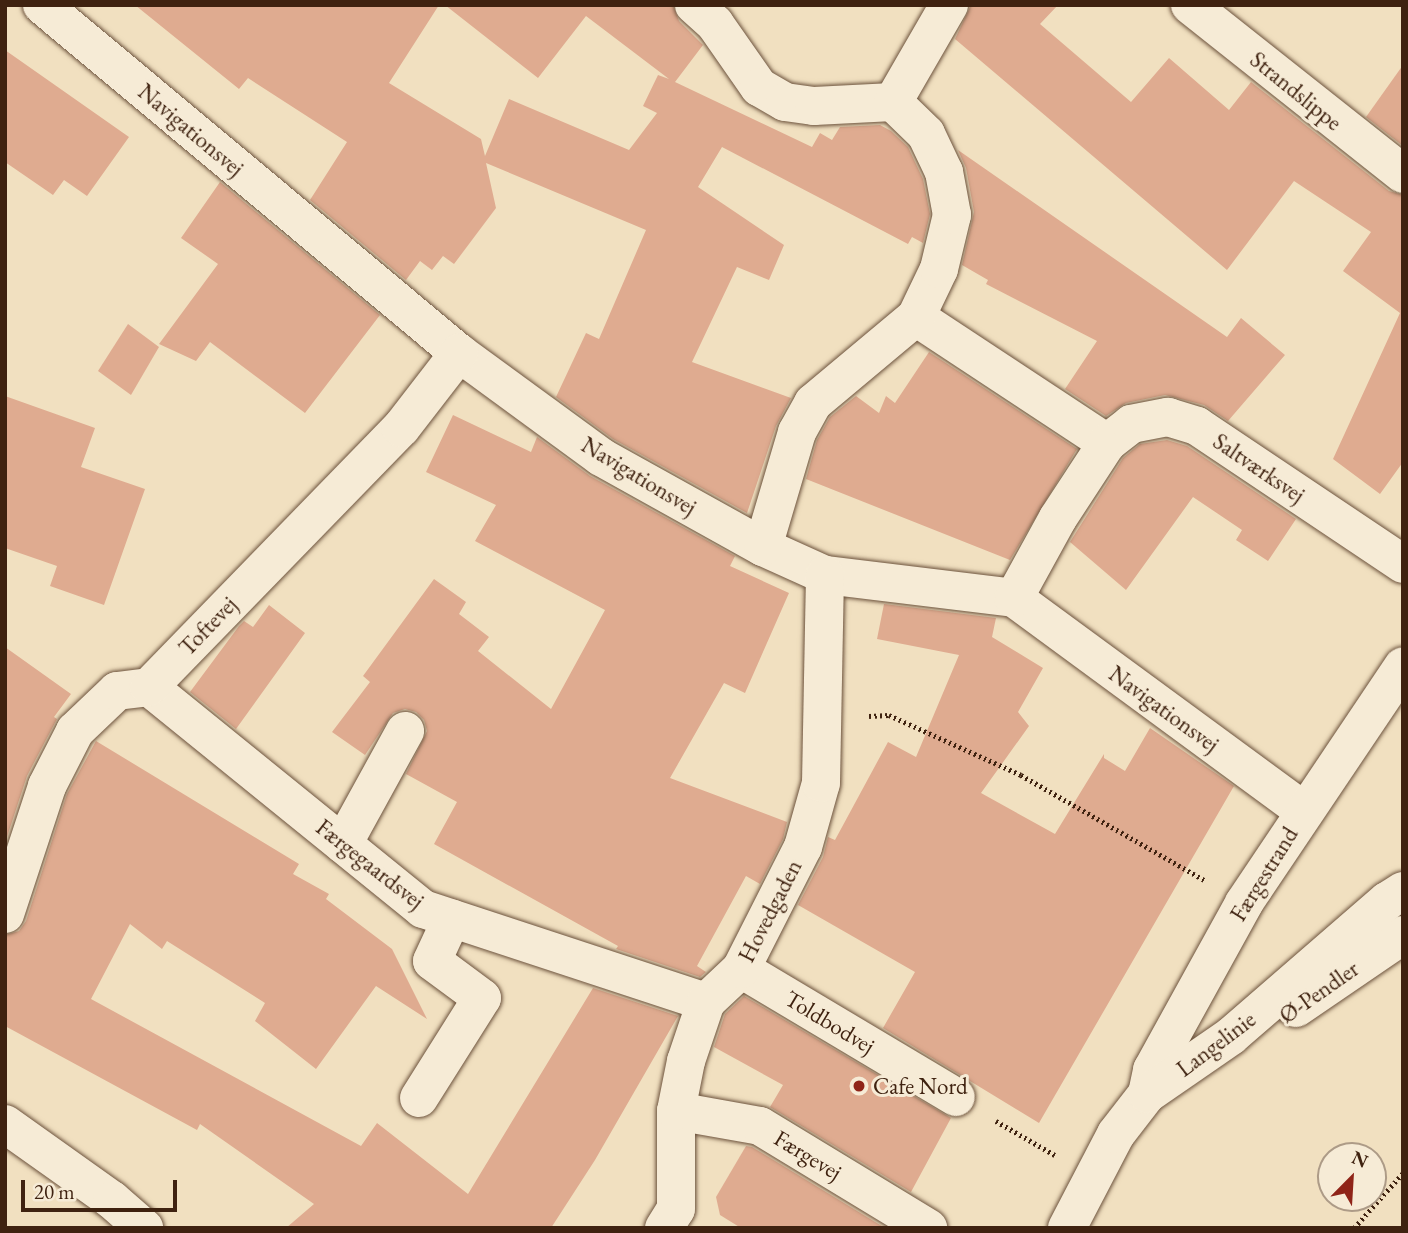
<!DOCTYPE html>
<html>
<head>
<meta charset="utf-8">
<style>
	body { margin:0 }
	#map { position:relative; width:1408px; height:1233px; overflow:hidden; background:#f1e0c0; font-family:"EB Garamond",serif }
	div>[style] { position:absolute }
	[style*='--x'] { left:calc(var(--x)*1px); top:calc(var(--y)*1px); width:calc(var(--w)*1px); rotate:calc(var(--a)*1deg) }
	.building>* { inset:0; background:#dfab90 }
	.path>* { height:4.5px; margin-top:-2.25px; transform-origin:0; background:repeating-linear-gradient(90deg,#3f2210 0 2px,transparent 0 5.5px) }
	.roads { filter:drop-shadow(0 0 2px #6c523c) drop-shadow(0 0 2px #6c523c) }
	.minor>* { height:38px; margin:-19px; padding:0 19px; transform-origin:19px; border-radius:19px; background:#f6ebd6 }
	.dots>* { width:19px; height:19px; translate:-50% -50%; box-sizing:border-box; border:4px solid #f6ebd6; border-radius:50% }
	span { translate:-50% -50%; white-space:nowrap; text-align:center; line-height:1.15; -webkit-text-stroke:6px #f6ebd6; paint-order:stroke }
	.street-label { font-size:23px; color:#3f2210 }
	.poi-label { font-size:23px; color:#3f2210 }
	.left { translate:0 -50%; text-align:left }
	.frame { position:absolute; inset:0; border:7px solid #3f2210; pointer-events:none }
	.north { position:absolute; left:1317px; top:1142px; width:70px; height:70px; box-sizing:border-box; background:#f6ebd6; border:2px solid #ad9b87; border-radius:50%; rotate:24deg; font-size:19px; font-weight:700; line-height:28px; text-align:center; color:#3f2210 }
	.north::after { content:''; display:block; margin:auto; width:24px; height:32px; background:#8f2418; clip-path:polygon(50% 0,100% 100%,50% 72%,0 100%) }
	.scale { position:absolute; left:21px; top:1180px; width:156px; height:32px; box-sizing:border-box; border:4px solid #3f2210; border-top:0; padding-left:9px; font-size:21px; line-height:24px; white-space:nowrap; color:#3f2210; -webkit-text-stroke:5px #f6ebd6; paint-order:stroke }
</style>
</head>
<body>
<div id="map">
	<div class="building">
		<i style="clip-path:polygon(135px 5px,439px 5px,389px 83px,481px 139px,485px 156px,509px 99px,629px 150px,657px 113px,643px 106px,658px 75px,669px 79px,586px 16px,538px 78px,445px 5px,673px 5px,679px 21px,703px 45px,675px 82px,812px 147px,820px 133px,832px 140px,840px 127px,880px 125px,891px 131px,908px 147px,923px 179px,930px 214px,923px 243px,912px 237px,908px 244px,722px 147px,698px 187px,784px 245px,769px 280px,737px 267px,692px 362px,791px 398px,776px 426px,747px 513px,613px 439px,556px 397px,586px 333px,599px 339px,646px 230px,486px 163px,496px 208px,454px 264px,443px 256px,432px 270px,420px 261px,406px 280px,310px 200px,347px 142px,248px 78px,239px 89px)"></i>
		<i style="clip-path:polygon(971px 5px,1058px 5px,1040px 24px,1131px 102px,1169px 58px,1229px 110px,1251px 82px,1389px 191px,1403px 195px,1403px 462px,1380px 494px,1333px 459px,1400px 313px,1343px 271px,1371px 232px,1294px 181px,1227px 270px,955px 39px)"></i>
		<i style="clip-path:polygon(5px 50px,129px 137px,87px 196px,64px 180px,53px 195px,5px 162px)"></i>
		<i style="clip-path:polygon(1403px 65px,1403px 146px,1366px 117px)"></i>
		<i style="clip-path:polygon(958px 150px,1227px 337px,1241px 318px,1285px 355px,1228px 421px,1204px 405px,1165px 395px,1126px 403px,1106px 416px,1065px 389px,1097px 341px,986px 284px,988px 280px,962px 265px,974px 212px,966px 168px)"></i>
		<i style="clip-path:polygon(220px 182px,380px 315px,305px 413px,210px 342px,196px 361px,159px 344px,218px 264px,181px 238px)"></i>
		<i style="clip-path:polygon(128px 324px,159px 347px,131px 395px,98px 371px)"></i>
		<i style="clip-path:polygon(929px 352px,1077px 449px,1010px 560px,806px 479px,817px 440px,830px 417px,856px 396px,879px 413px,886px 396px,895px 403px)"></i>
		<i style="clip-path:polygon(5px 396px,95px 428px,81px 467px,145px 489px,104px 605px,50px 586px,57px 566px,5px 548px)"></i>
		<i style="clip-path:polygon(453px 415px,531px 452px,537px 437px,590px 476px,735px 556px,730px 566px,789px 593px,745px 693px,724px 683px,670px 778px,787px 822px,783px 839px,760px 884px,746px 876px,697px 966px,706px 972px,700px 977px,616px 949px,618px 946px,434px 844px,457px 802px,406px 774px,427px 731px,424px 720px,416px 712px,405px 709px,393px 713px,365px 755px,332px 732px,370px 682px,363px 676px,434px 579px,466px 602px,459px 614px,489px 637px,478px 651px,551px 709px,605px 610px,475px 541px,496px 505px,426px 472px)"></i>
		<i style="clip-path:polygon(1167px 440px,1187px 446px,1296px 519px,1268px 561px,1236px 540px,1242px 530px,1193px 497px,1126px 590px,1070px 542px,1123px 458px,1140px 444px)"></i>
		<i style="clip-path:polygon(884px 604px,996px 618px,992px 637px,1043px 668px,1018px 712px,1029px 726px,981px 793px,1055px 834px,1104px 754px,1104px 758px,1125px 771px,1150px 728px,1234px 786px,1039px 1123px,883px 1028px,915px 972px,798px 905px,823px 857px,828px 837px,835px 840px,888px 742px,916px 757px,959px 655px,877px 639px)"></i>
		<i style="clip-path:polygon(269px 605px,305px 633px,236px 729px,190px 692px,239px 626px,244px 621px,253px 627px)"></i>
		<i style="clip-path:polygon(5px 647px,71px 694px,54px 717px,57px 719px,27px 776px,5px 843px)"></i>
		<i style="clip-path:polygon(96px 741px,299px 864px,293px 874px,329px 894px,326px 899px,392px 949px,427px 1019px,376px 986px,316px 1069px,255px 1021px,265px 1003px,167px 941px,162px 949px,130px 924px,91px 999px,361px 1146px,377px 1123px,468px 1194px,593px 988px,678px 1016px,595px 1160px,551px 1228px,286px 1228px,314px 1204px,200px 1124px,197px 1130px,5px 1026px,5px 935px,19px 931px,26px 921px,67px 794px)"></i>
		<i style="clip-path:polygon(744px 996px,951px 1118px,911px 1192px,770px 1107px,783px 1085px,714px 1047px,725px 1014px)"></i>
		<i style="clip-path:polygon(746px 1146px,752px 1147px,885px 1228px,741px 1228px,720px 1215px,716px 1197px)"></i>
	</div>
	<div class="path">
		<i style="--x:869;--y:716;--w:20;--a:-3"></i>
		<i style="--x:889;--y:715;--w:145;--a:24.4"></i>
		<i style="--x:1021;--y:775;--w:211;--a:29.8"></i>
		<i style="--x:996;--y:1121;--w:68;--a:30"></i>
		<i style="--x:1354;--y:1228;--w:74;--a:-48.3"></i>
	</div>
	<div class="roads">
		<div class="minor">
			<i style="--x:42;--y:5;--w:543;--a:39.85"></i>
			<i style="--x:459;--y:353;--w:176;--a:36.2"></i>
			<i style="--x:601;--y:457;--w:185;--a:29.1"></i>
			<i style="--x:763;--y:547;--w:68;--a:24.3"></i>
			<i style="--x:825;--y:575;--w:190;--a:6.9"></i>
			<i style="--x:1014;--y:598;--w:360;--a:36.3"></i>
			<i style="--x:694;--y:5;--w:28;--a:42"></i>
			<i style="--x:715;--y:24;--w:77;--a:55.1"></i>
			<i style="--x:759;--y:87;--w:30;--a:30"></i>
			<i style="--x:785;--y:102;--w:29;--a:8"></i>
			<i style="--x:814;--y:106;--w:79;--a:-2.9"></i>
			<i style="--x:1190;--y:5;--w:272;--a:38.4"></i>
			<i style="--x:893;--y:102;--w:112;--a:-60"></i>
			<i style="--x:916;--y:317;--w:229;--a:33.4"></i>
			<i style="--x:763;--y:547;--w:120;--a:-73.5"></i>
			<i style="--x:797;--y:432;--w:33;--a:-61"></i>
			<i style="--x:813;--y:403;--w:134;--a:-39.9"></i>
			<i style="--x:916;--y:317;--w:53;--a:-64.4"></i>
			<i style="--x:939;--y:269;--w:56;--a:-76.5"></i>
			<i style="--x:952;--y:215;--w:44;--a:-100.5"></i>
			<i style="--x:944;--y:172;--w:42;--a:-115.3"></i>
			<i style="--x:926;--y:134;--w:46;--a:-135.9"></i>
			<i style="--x:1014;--y:598;--w:91;--a:-61.2"></i>
			<i style="--x:1058;--y:518;--w:90;--a:-56.8"></i>
			<i style="--x:1107;--y:443;--w:31;--a:-38"></i>
			<i style="--x:1131;--y:424;--w:38;--a:-11"></i>
			<i style="--x:1168;--y:417;--w:30;--a:17"></i>
			<i style="--x:1197;--y:426;--w:248;--a:33.8"></i>
			<i style="--x:149;--y:687;--w:353;--a:39"></i>
			<i style="--x:423;--y:909;--w:298;--a:18.2"></i>
			<i style="--x:343;--y:844;--w:129;--a:-61.2"></i>
			<i style="--x:5;--y:914;--w:135;--a:-71.8"></i>
			<i style="--x:47;--y:786;--w:62;--a:-63"></i>
			<i style="--x:75;--y:731;--w:58;--a:-43.6"></i>
			<i style="--x:117;--y:691;--w:32;--a:-7"></i>
			<i style="--x:149;--y:687;--w:361;--a:-45.8"></i>
			<i style="--x:401;--y:428;--w:95;--a:-52.3"></i>
			<i style="--x:741;--y:969;--w:250;--a:30.8"></i>
			<i style="--x:1296;--y:1008;--w:130;--a:-34.3"></i>
			<i style="--x:1147;--y:1094;--w:25;--a:-78"></i>
			<i style="--x:1152;--y:1070;--w:191;--a:-61.1"></i>
			<i style="--x:1244;--y:903;--w:285;--a:-56.1"></i>
			<i style="--x:419;--y:1098;--w:118;--a:-57.8"></i>
			<i style="--x:482;--y:998;--w:62;--a:-143.5"></i>
			<i style="--x:432;--y:961;--w:47;--a:-65.1"></i>
			<i style="--x:676;--y:1111;--w:85;--a:10.1"></i>
			<i style="--x:760;--y:1126;--w:197;--a:31.3"></i>
			<i style="--x:5;--y:1124;--w:131;--a:35.4"></i>
			<i style="--x:112;--y:1200;--w:43;--a:41.2"></i>
			<i style="--x:664;--y:1228;--w:22;--a:-58"></i>
			<i style="--x:676;--y:1209;--w:98;--a:-90"></i>
			<i style="--x:676;--y:1111;--w:51;--a:-78.7"></i>
			<i style="--x:686;--y:1061;--w:62;--a:-71.3"></i>
			<i style="--x:706;--y:1002;--w:48;--a:-43.3"></i>
			<i style="--x:741;--y:969;--w:137;--a:-63.1"></i>
			<i style="--x:803;--y:847;--w:66;--a:-74.3"></i>
			<i style="--x:821;--y:783;--w:208;--a:-88.9"></i>
			<i style="--x:1067;--y:1228;--w:106;--a:-62.5"></i>
			<i style="--x:1116;--y:1134;--w:51;--a:-52.2"></i>
			<i style="--x:1147;--y:1094;--w:102;--a:-34.6"></i>
			<i style="--x:1231;--y:1036;--w:206;--a:-40.9"></i>
			<i style="--x:1387;--y:901;--w:19;--a:-32"></i>
		</div>
	</div>
	<div class="dots">
		<i style="left:859px;top:1086px;background:#8f2418"></i>
	</div>
	<div class="street-label">
		<span style="left:1296px;top:91px;rotate:39deg">Strandslippe</span>
		<span style="left:191px;top:130px;rotate:40deg">Navigationsvej</span>
		<span style="left:1259px;top:468px;rotate:34deg">Saltværksvej</span>
		<span style="left:639px;top:476px;rotate:31deg">Navigationsvej</span>
		<span style="left:208px;top:626px;rotate:-46deg">Toftevej</span>
		<span style="left:1164px;top:709px;rotate:36deg">Navigationsvej</span>
		<span style="left:370px;top:864px;rotate:38deg">Færgegaardsvej</span>
		<span style="left:1264px;top:874px;rotate:-58deg">Færgestrand</span>
		<span style="left:770px;top:911px;rotate:-63deg">Hovedgaden</span>
		<span style="left:1319px;top:992px;rotate:-35deg">Ø-Pendler</span>
		<span style="left:830px;top:1022px;rotate:31deg">Toldbodvej</span>
		<span style="left:1216px;top:1044px;rotate:-37deg">Langelinie</span>
		<span style="left:808px;top:1155px;rotate:31deg">Færgevej</span>
	</div>
	<div class="poi-label">
		<span class="left" style="left:873px;top:1086px">Cafe Nord</span>
	</div>
	<div class="frame"></div>
	<div class="north">N</div>
	<div class="scale">20 m</div>
</div>
</body>
</html>
